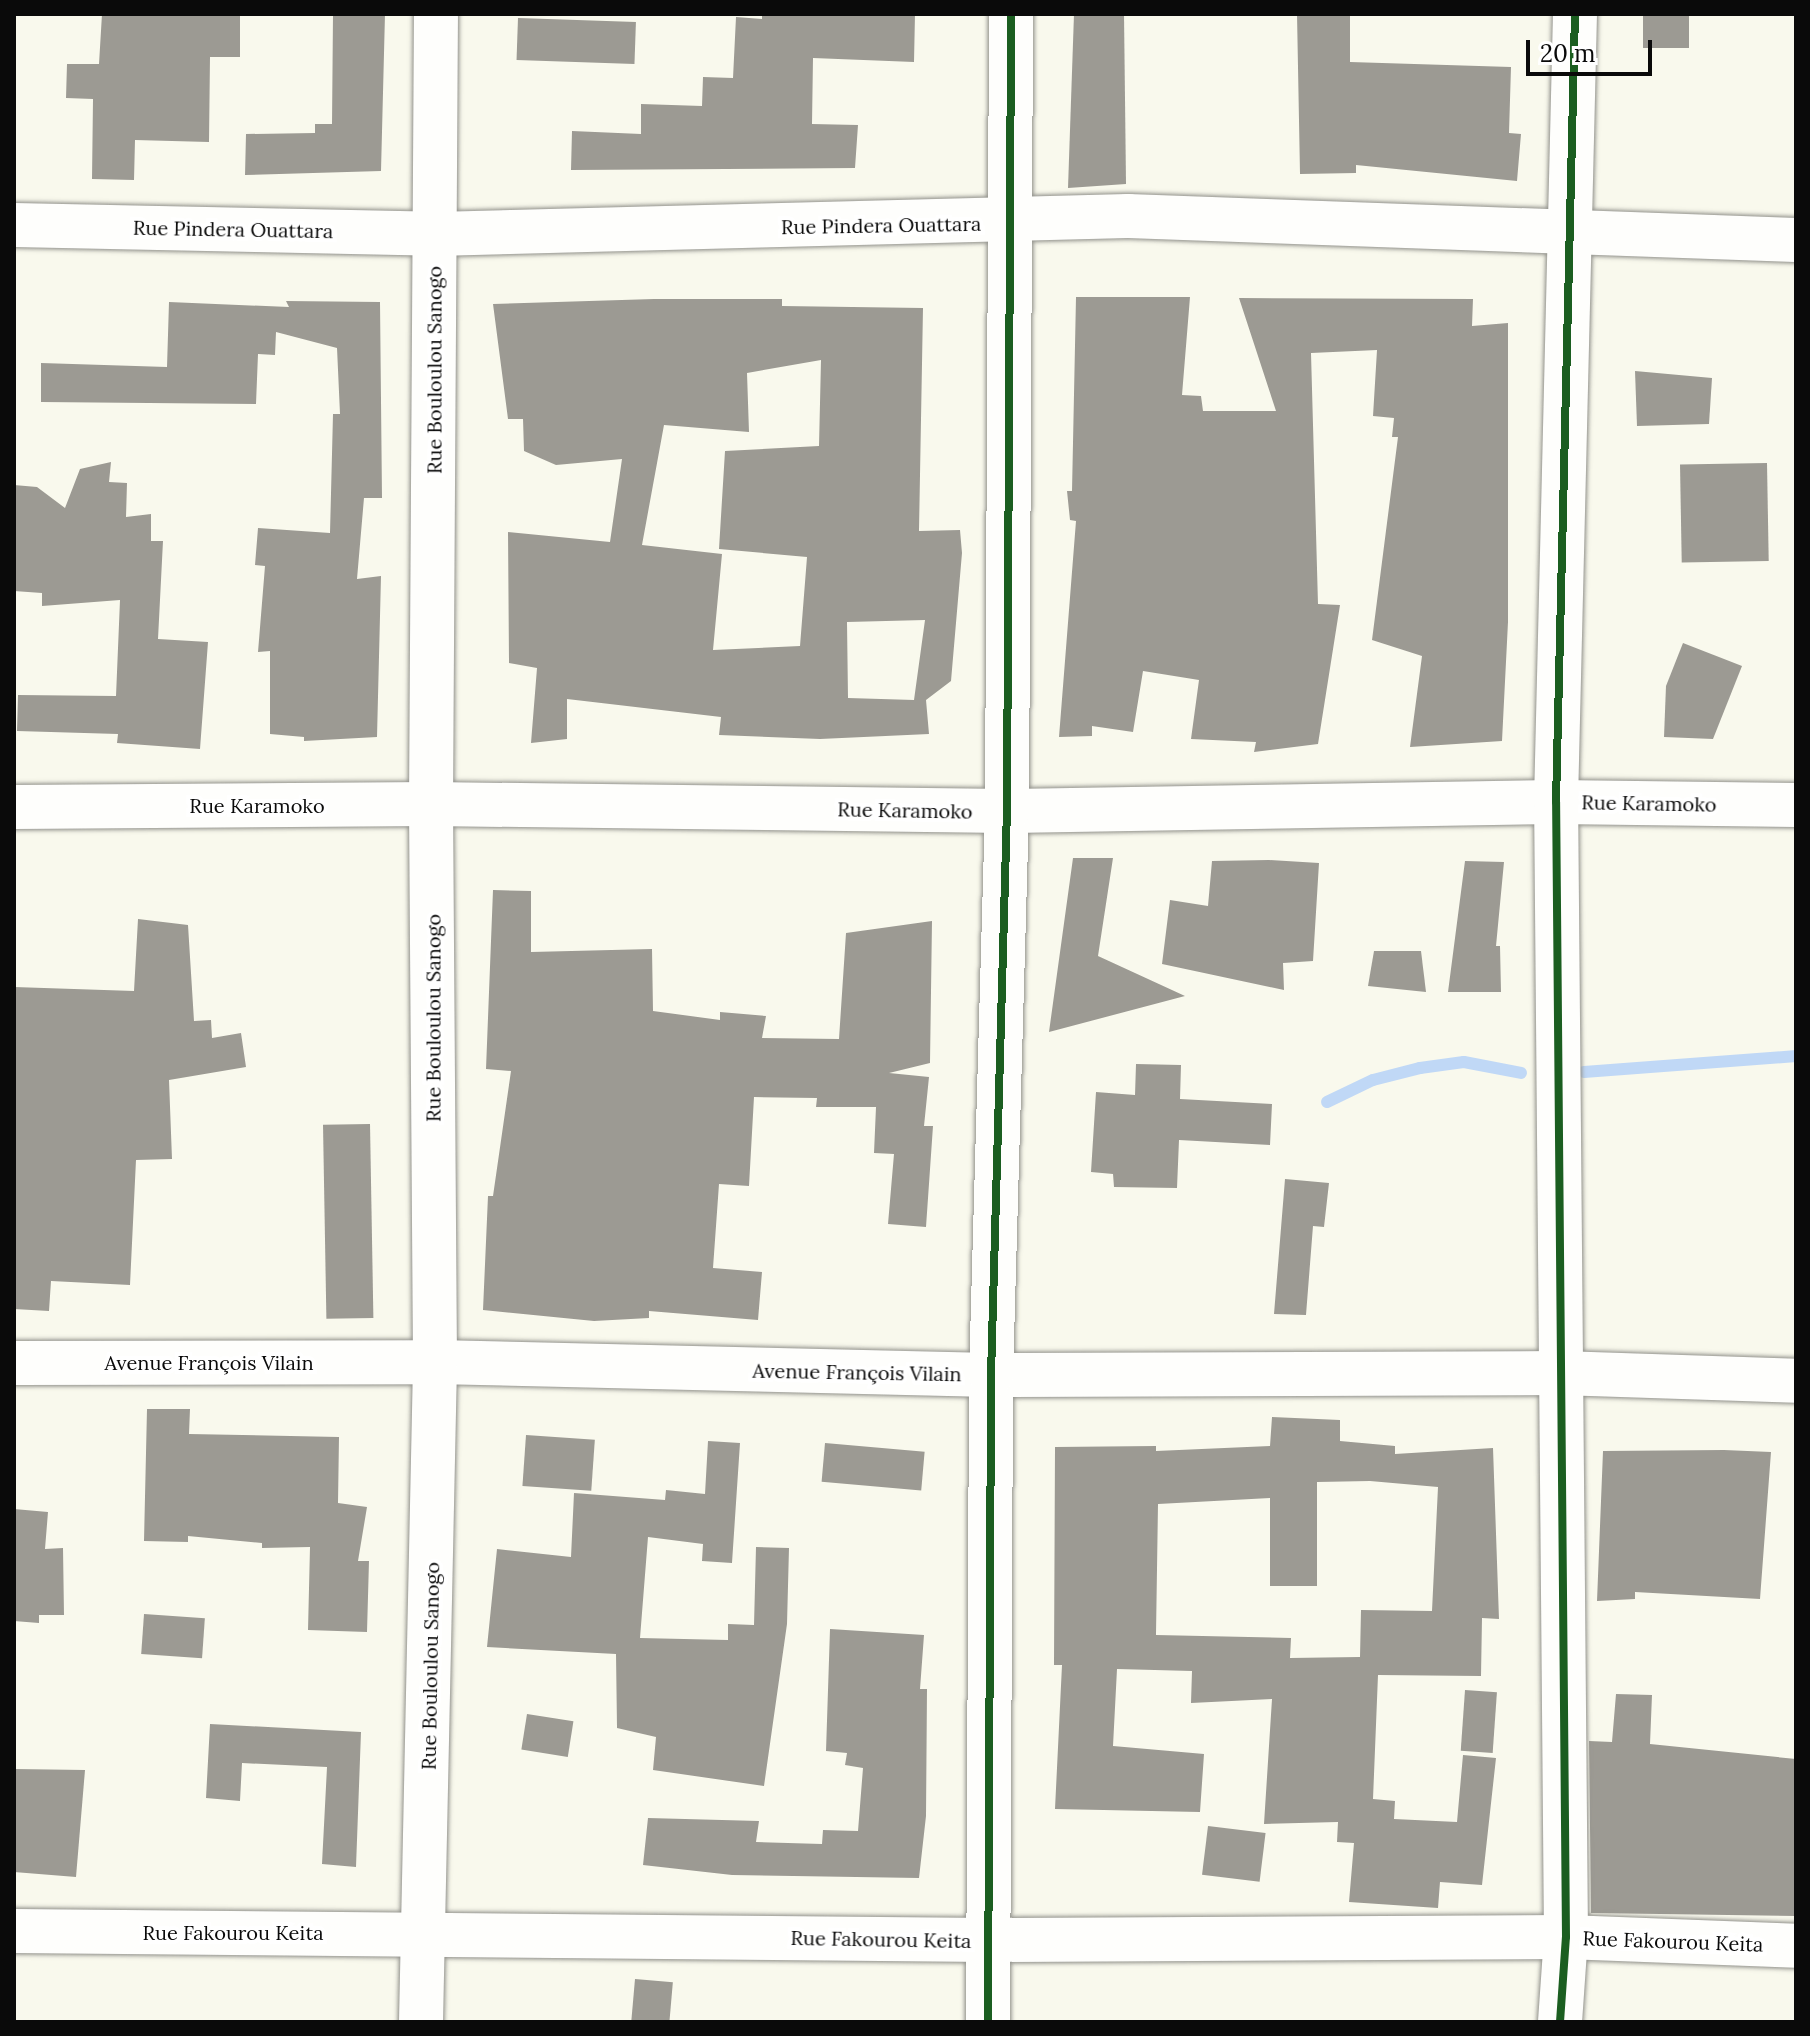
<!DOCTYPE html>
<html>
<head>
<meta charset="utf-8">
<style>
	body { margin:0 }
	#map { position:relative; width:1810px; height:2036px; overflow:hidden; background:#f9f9ed; font-family:Lora,serif }
	div>[style] { position:absolute }
	[style*='--x'] { left:calc(var(--x)*1px); top:calc(var(--y)*1px); width:calc(var(--w)*1px); rotate:calc(var(--a)*1deg) }
	.stream>* { height:12px; margin:-6px; padding:0 6px; transform-origin:6px; border-radius:6px; background:#c0d8f6 }
	.building>* { inset:0; background:#9c9a93; transform-origin:0 0 }
	.roads { filter:drop-shadow(0 0 2px #92928c) drop-shadow(0 0 2px #92928c) }
	.minor>* { height:44px; margin:-22px; padding:0 22px; transform-origin:22px; border-radius:22px; background:#fefefc }
	.cycleway>* { height:8px; margin:-4px; padding:0 4px; transform-origin:4px; border-radius:4px; background:#1b5e20 }
	span { translate:-50% -50%; white-space:nowrap; text-align:center; line-height:1.15; -webkit-text-stroke:8px #fff; paint-order:stroke }
	.street-label { font-size:20px; color:#0a0a0a }
	.frame { position:absolute; inset:0; border:16px solid #0a0a0a; pointer-events:none }
	.scale { position:absolute; left:1526px; top:40px; width:126px; height:36px; box-sizing:border-box; border:4px solid #0a0a0a; border-top:0; padding-left:10px; font-size:24px; line-height:28px; white-space:nowrap; color:#0a0a0a; -webkit-text-stroke:6px #fff; paint-order:stroke }
</style>
</head>
<body>
<div id="map">
	<div class="stream">
		<i style="--x:1584;--y:1072;--w:213;--a:-4.3"></i>
		<i style="--x:1327;--y:1102;--w:51;--a:-25.6"></i>
		<i style="--x:1373;--y:1080;--w:49;--a:-14.3"></i>
		<i style="--x:1420;--y:1068;--w:44;--a:-7.8"></i>
		<i style="--x:1464;--y:1062;--w:58;--a:10.9"></i>
	</div>
	<div class="building">
		<i style="clip-path:polygon(102px 14px,240px 14px,240px 57px,210px 57px,209px 142px,135px 140px,134px 180px,92px 179px,93px 99px,66px 98px,67px 64px,99px 64px)"></i>
		<i style="clip-path:polygon(333px 14px,385px 14px,381px 171px,245px 175px,246px 134px,315px 133px,315px 124px,332px 124px)"></i>
		<i style="clip-path:polygon(762px 14px,915px 14px,914px 62px,813px 58px,812px 124px,858px 125px,855px 168px,571px 170px,572px 131px,641px 134px,641px 104px,702px 106px,703px 77px,733px 78px,736px 17px,762px 19px)"></i>
		<i style="clip-path:polygon(1074px 14px,1124px 14px,1126px 184px,1068px 188px)"></i>
		<i style="clip-path:polygon(1297px 14px,1350px 14px,1350px 62px,1511px 67px,1509px 133px,1521px 134px,1517px 181px,1356px 165px,1356px 173px,1300px 174px)"></i>
		<i style="left:1643px;top:14px;width:46px;height:34px"></i>
		<i style="left:518px;top:18px;width:118px;height:42px;rotate:2deg"></i>
		<i style="clip-path:polygon(1076px 297px,1190px 297px,1182px 395px,1201px 396px,1203px 411px,1276px 411px,1239px 298px,1473px 299px,1472px 326px,1508px 323px,1508px 622px,1502px 741px,1410px 747px,1422px 656px,1372px 640px,1398px 437px,1392px 437px,1394px 418px,1373px 416px,1377px 350px,1311px 353px,1318px 604px,1340px 605px,1318px 744px,1254px 752px,1256px 742px,1191px 739px,1199px 680px,1143px 671px,1133px 732px,1092px 726px,1092px 736px,1059px 737px,1076px 521px,1070px 520px,1067px 491px,1072px 491px)"></i>
		<i style="clip-path:polygon(evenodd,654px 299px,782px 299px,782px 306px,923px 308px,919px 531px,960px 530px,962px 553px,951px 681px,926px 700px,929px 734px,820px 739px,719px 735px,721px 717px,567px 699px,567px 739px,531px 743px,537px 668px,509px 663px,508px 532px,610px 542px,622px 459px,556px 465px,524px 451px,523px 419px,508px 419px,493px 304px,654px 299px,821px 360px,819px 446px,725px 451px,719px 549px,807px 557px,800px 646px,713px 650px,722px 554px,642px 545px,664px 425px,749px 432px,747px 373px,821px 360px,654px 299px,925px 620px,914px 700px,848px 698px,847px 622px,925px 620px)"></i>
		<i style="clip-path:polygon(286px 301px,380px 302px,382px 498px,364px 498px,357px 579px,381px 576px,377px 737px,304px 741px,304px 737px,270px 734px,270px 651px,258px 652px,265px 566px,255px 565px,258px 528px,330px 533px,333px 414px,340px 414px,337px 348px,276px 332px,275px 355px,258px 354px,256px 404px,41px 402px,41px 363px,167px 367px,169px 302px,289px 307px)"></i>
		<i style="clip-path:polygon(1635px 371px,1712px 378px,1709px 424px,1637px 426px)"></i>
		<i style="clip-path:polygon(111px 462px,109px 482px,127px 483px,126px 517px,151px 514px,151px 541px,163px 541px,158px 639px,208px 642px,200px 749px,117px 743px,118px 734px,17px 731px,18px 695px,116px 696px,120px 600px,42px 606px,42px 593px,14px 591px,14px 485px,37px 487px,65px 508px,80px 469px)"></i>
		<i style="left:1767px;top:463px;width:98px;height:87px;rotate:89deg"></i>
		<i style="clip-path:polygon(1683px 643px,1742px 666px,1713px 739px,1664px 737px,1666px 686px)"></i>
		<i style="clip-path:polygon(1073px 858px,1113px 858px,1098px 956px,1185px 996px,1049px 1032px)"></i>
		<i style="clip-path:polygon(1269px 860px,1319px 863px,1313px 961px,1283px 963px,1284px 990px,1162px 964px,1170px 900px,1208px 906px,1212px 861px)"></i>
		<i style="clip-path:polygon(1465px 861px,1504px 862px,1496px 946px,1500px 946px,1501px 992px,1448px 992px)"></i>
		<i style="clip-path:polygon(493px 890px,531px 891px,531px 952px,652px 949px,653px 1011px,720px 1020px,720px 1012px,766px 1016px,762px 1038px,839px 1039px,846px 933px,932px 921px,930px 1063px,889px 1073px,929px 1077px,924px 1126px,933px 1126px,926px 1227px,888px 1224px,894px 1154px,874px 1153px,876px 1107px,816px 1107px,817px 1098px,754px 1097px,749px 1186px,719px 1184px,713px 1268px,762px 1272px,758px 1320px,649px 1311px,649px 1318px,594px 1321px,483px 1310px,488px 1196px,493px 1196px,511px 1071px,486px 1069px)"></i>
		<i style="clip-path:polygon(138px 919px,188px 925px,194px 1021px,211px 1020px,212px 1038px,241px 1033px,246px 1067px,169px 1080px,172px 1159px,136px 1160px,130px 1285px,51px 1281px,49px 1311px,14px 1309px,14px 987px,134px 991px)"></i>
		<i style="clip-path:polygon(1374px 951px,1421px 951px,1426px 992px,1368px 986px)"></i>
		<i style="clip-path:polygon(1136px 1064px,1181px 1065px,1180px 1099px,1272px 1104px,1270px 1145px,1179px 1140px,1177px 1188px,1114px 1187px,1113px 1174px,1091px 1172px,1096px 1092px,1135px 1095px)"></i>
		<i style="left:370px;top:1124px;width:194px;height:47px;rotate:89deg"></i>
		<i style="clip-path:polygon(1285px 1179px,1329px 1183px,1324px 1227px,1313px 1226px,1306px 1315px,1274px 1314px)"></i>
		<i style="clip-path:polygon(147px 1409px,190px 1409px,189px 1434px,339px 1437px,338px 1503px,367px 1507px,358px 1561px,369px 1561px,367px 1632px,308px 1630px,310px 1547px,262px 1548px,262px 1543px,188px 1536px,188px 1542px,144px 1541px)"></i>
		<i style="clip-path:polygon(evenodd,1272px 1417px,1340px 1420px,1340px 1441px,1395px 1446px,1395px 1454px,1493px 1448px,1499px 1619px,1482px 1618px,1481px 1676px,1378px 1675px,1373px 1799px,1395px 1801px,1394px 1819px,1457px 1822px,1463px 1755px,1496px 1758px,1482px 1885px,1440px 1882px,1438px 1908px,1349px 1902px,1354px 1843px,1337px 1842px,1338px 1822px,1264px 1824px,1272px 1699px,1191px 1703px,1192px 1671px,1117px 1669px,1113px 1746px,1204px 1754px,1200px 1812px,1055px 1809px,1062px 1665px,1054px 1665px,1055px 1447px,1156px 1446px,1156px 1451px,1270px 1446px,1272px 1417px,1370px 1481px,1438px 1487px,1432px 1611px,1361px 1610px,1360px 1657px,1290px 1658px,1291px 1638px,1156px 1635px,1158px 1504px,1270px 1498px,1270px 1586px,1317px 1586px,1317px 1482px,1370px 1481px)"></i>
		<i style="left:526px;top:1435px;width:69px;height:51px;rotate:4deg"></i>
		<i style="clip-path:polygon(708px 1441px,740px 1443px,732px 1563px,702px 1561px,703px 1544px,648px 1537px,640px 1638px,728px 1640px,728px 1624px,754px 1625px,756px 1547px,789px 1548px,787px 1624px,764px 1786px,653px 1770px,656px 1737px,617px 1728px,616px 1654px,487px 1647px,497px 1549px,571px 1557px,574px 1493px,665px 1500px,666px 1490px,705px 1494px)"></i>
		<i style="left:825px;top:1443px;width:100px;height:39px;rotate:5deg"></i>
		<i style="clip-path:polygon(1724px 1450px,1771px 1452px,1760px 1599px,1635px 1592px,1635px 1599px,1597px 1601px,1603px 1451px)"></i>
		<i style="clip-path:polygon(14px 1509px,48px 1512px,45px 1549px,63px 1548px,64px 1615px,39px 1615px,39px 1623px,14px 1621px)"></i>
		<i style="left:144px;top:1614px;width:61px;height:40px;rotate:4deg"></i>
		<i style="clip-path:polygon(830px 1629px,924px 1635px,920px 1689px,927px 1689px,926px 1816px,919px 1878px,732px 1875px,643px 1865px,648px 1818px,759px 1821px,756px 1842px,822px 1844px,823px 1830px,858px 1831px,863px 1768px,845px 1765px,847px 1753px,826px 1751px)"></i>
		<i style="left:1465px;top:1690px;width:32px;height:61px;rotate:4deg"></i>
		<i style="clip-path:polygon(1616px 1694px,1652px 1695px,1650px 1744px,1796px 1759px,1796px 1916px,1591px 1913px,1589px 1741px,1612px 1742px)"></i>
		<i style="left:527px;top:1714px;width:47px;height:36px;rotate:9deg"></i>
		<i style="clip-path:polygon(210px 1724px,361px 1732px,356px 1867px,322px 1864px,327px 1767px,242px 1763px,240px 1801px,206px 1798px)"></i>
		<i style="clip-path:polygon(14px 1769px,85px 1770px,76px 1877px,14px 1872px)"></i>
		<i style="left:1208px;top:1826px;width:58px;height:49px;rotate:7deg"></i>
		<i style="left:635px;top:1979px;width:38px;height:43px;rotate:5deg"></i>
	</div>
	<div class="roads">
		<div class="minor">
			<i style="--x:14;--y:225;--w:421;--a:1.2"></i>
			<i style="--x:435;--y:234;--w:693;--a:-1.49"></i>
			<i style="--x:1128;--y:216;--w:668;--a:2.06"></i>
			<i style="--x:14;--y:807;--w:417;--a:-0.4"></i>
			<i style="--x:431;--y:804;--w:576;--a:0.7"></i>
			<i style="--x:1007;--y:811;--w:549;--a:-0.94"></i>
			<i style="--x:1556;--y:802;--w:240;--a:0.7"></i>
			<i style="--x:14;--y:1363;--w:421;--a:-0.1"></i>
			<i style="--x:435;--y:1362;--w:556;--a:1.34"></i>
			<i style="--x:991;--y:1375;--w:569;--a:-0.2"></i>
			<i style="--x:1560;--y:1373;--w:236;--a:1.9"></i>
			<i style="--x:14;--y:1931;--w:975;--a:0.53"></i>
			<i style="--x:989;--y:1940;--w:577;--a:-0.3"></i>
			<i style="--x:1566;--y:1937;--w:230;--a:2.2"></i>
			<i style="--x:421;--y:2022;--w:660;--a:-88.78"></i>
			<i style="--x:435;--y:1362;--w:558;--a:-90.41"></i>
			<i style="--x:431;--y:804;--w:790;--a:-89.64"></i>
			<i style="--x:988;--y:2022;--w:647;--a:-89.73"></i>
			<i style="--x:991;--y:1375;--w:564;--a:-88.38"></i>
			<i style="--x:1007;--y:811;--w:797;--a:-89.71"></i>
			<i style="--x:1560;--y:2022;--w:85;--a:-86"></i>
			<i style="--x:1566;--y:1937;--w:1135;--a:-90.5"></i>
			<i style="--x:1556;--y:802;--w:788;--a:-88.62"></i>
		</div>
	</div>
	<div class="cycleway">
		<i style="--x:988;--y:2022;--w:647;--a:-89.73"></i>
		<i style="--x:991;--y:1375;--w:564;--a:-88.38"></i>
		<i style="--x:1007;--y:811;--w:797;--a:-89.71"></i>
		<i style="--x:1560;--y:2022;--w:85;--a:-86"></i>
		<i style="--x:1566;--y:1937;--w:1135;--a:-90.5"></i>
		<i style="--x:1556;--y:802;--w:788;--a:-88.62"></i>
	</div>
	<div class="street-label">
		<span style="left:881px;top:225px;rotate:-1deg">Rue Pindera Ouattara</span>
		<span style="left:233px;top:229px;rotate:1deg">Rue Pindera Ouattara</span>
		<span style="left:434px;top:370px;rotate:-90deg">Rue Bouloulou Sanogo</span>
		<span style="left:1649px;top:803px;rotate:1deg">Rue Karamoko</span>
		<span style="left:257px;top:805px">Rue Karamoko</span>
		<span style="left:905px;top:810px;rotate:1deg">Rue Karamoko</span>
		<span style="left:433px;top:1018px;rotate:-90deg">Rue Bouloulou Sanogo</span>
		<span style="left:209px;top:1362px">Avenue François Vilain</span>
		<span style="left:857px;top:1372px;rotate:1deg">Avenue François Vilain</span>
		<span style="left:430px;top:1666px;rotate:-89deg">Rue Bouloulou Sanogo</span>
		<span style="left:233px;top:1932px">Rue Fakourou Keita</span>
		<span style="left:881px;top:1939px;rotate:1deg">Rue Fakourou Keita</span>
		<span style="left:1673px;top:1941px;rotate:2deg">Rue Fakourou Keita</span>
	</div>
	<div class="frame"></div>
	<div class="scale">20 m</div>
</div>
</body>
</html>
